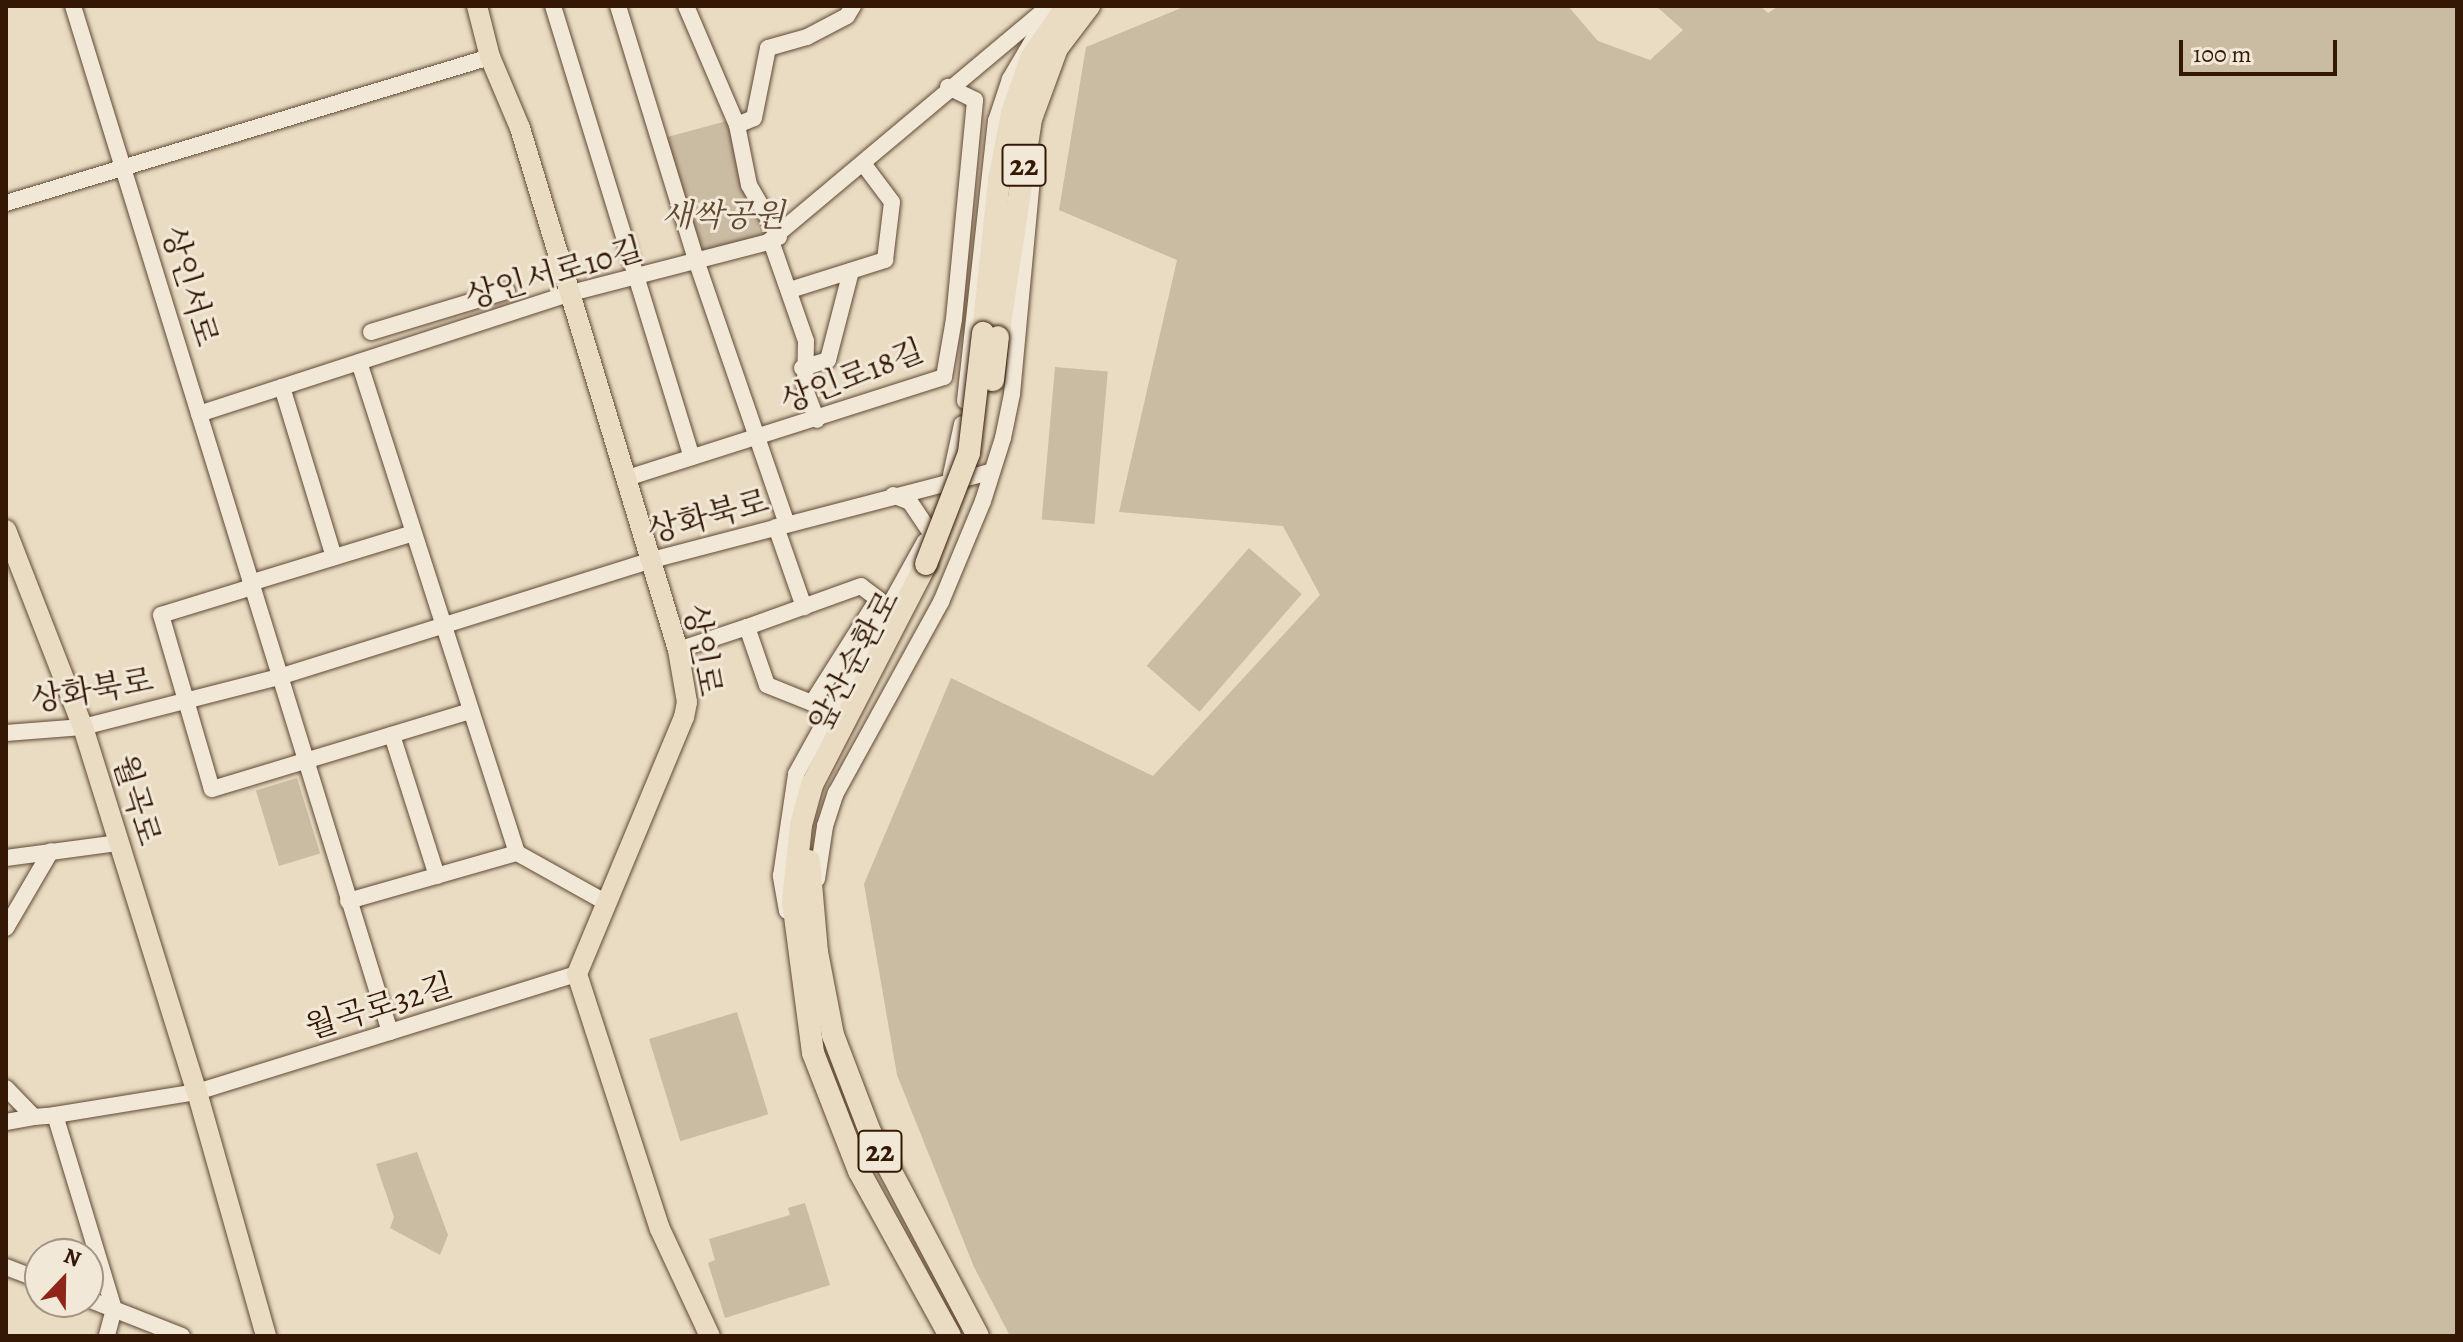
<!DOCTYPE html>
<html>
<head>
<meta charset="utf-8">
<style>
	body { margin:0 }
	#map { position:relative; width:2463px; height:1342px; overflow:hidden; background:#e9dcc3; font-family:Alegreya,"Noto Serif KR",serif }
	div>[style] { position:absolute }
	[style*='--x'] { left:calc(var(--x)*1px); top:calc(var(--y)*1px); width:calc(var(--w)*1px); rotate:calc(var(--a)*1deg) }
	.green>* { inset:0; background:#cabba3; transform-origin:0 0 }
	.roads { filter:drop-shadow(0 0 2px #614934) drop-shadow(0 0 2px #614934) }
	.minor>* { height:16px; margin:-8px; padding:0 8px; transform-origin:8px; border-radius:8px; background:#f1e8d8 }
	.major>* { height:20px; margin:-10px; padding:0 10px; transform-origin:10px; border-radius:10px; background:#e9dcc3 }
	.highway>* { height:22px; margin:-11px; padding:0 11px; transform-origin:11px; border-radius:11px; background:#e9dcc3 }
	.bridges { filter:drop-shadow(0 0 2px #341805) drop-shadow(0 0 2px #341805) }
	.highway-bridge>* { height:22px; margin:-11px; padding:0 11px; transform-origin:11px; border-radius:11px; background:#e9dcc3 }
	span { translate:-50% -50%; white-space:nowrap; text-align:center; line-height:1.15; -webkit-text-stroke:6px #f1e8d8; paint-order:stroke }
	.shield-label span { padding:2px 6px; background:#f1e8d8; border:2px solid; border-radius:6px; -webkit-text-stroke-width:0 }
	.shield-label { font-size:30px; color:#341805; font-weight:700 }
	.park-label { font-size:32px; color:#614934; font-style:italic }
	.street-label { font-size:32px; color:#341805 }
	.frame { position:absolute; inset:0; border:8px solid #341805; pointer-events:none }
	.north { position:absolute; left:24px; top:1238px; width:80px; height:80px; box-sizing:border-box; background:#f1e8d8; border:2px solid #a59584; border-radius:50%; rotate:22deg; font-size:22px; font-weight:700; line-height:32px; text-align:center; color:#341805 }
	.north::after { content:''; display:block; margin:auto; width:28px; height:36px; background:#8f2418; clip-path:polygon(50% 0,100% 100%,50% 72%,0 100%) }
	.scale { position:absolute; left:2179px; top:40px; width:158px; height:36px; box-sizing:border-box; border:4px solid #341805; border-top:0; padding-left:10px; font-size:24px; line-height:28px; white-space:nowrap; color:#341805; -webkit-text-stroke:6px #f1e8d8; paint-order:stroke }
</style>
</head>
<body>
<div id="map">
	<div class="green">
		<i style="clip-path:polygon(1186px 6px,1568px 6px,1598px 41px,1650px 60px,1683px 30px,1656px 6px,1760px 6px,1768px 13px,1779px 6px,2457px 6px,2457px 1336px,1010px 1336px,974px 1267px,897px 1075px,864px 884px,951px 678px,1153px 776px,1320px 595px,1283px 526px,1119px 512px,1177px 260px,1059px 210px,1086px 47px)"></i>
		<i style="clip-path:polygon(734px 119px,749px 185px,779px 237px,697px 263px,660px 139px)"></i>
		<i style="left:1055px;top:367px;width:53px;height:153px;rotate:5deg"></i>
		<i style="left:1249px;top:548px;width:70px;height:156px;rotate:41deg"></i>
		<i style="left:297px;top:778px;width:79px;height:43px;rotate:73deg"></i>
		<i style="left:737px;top:1012px;width:107px;height:92px;rotate:73deg"></i>
		<i style="clip-path:polygon(417px 1152px,448px 1235px,440px 1255px,390px 1228px,394px 1217px,376px 1164px)"></i>
		<i style="clip-path:polygon(805px 1203px,830px 1285px,725px 1318px,708px 1263px,715px 1260px,709px 1239px,790px 1215px,788px 1208px)"></i>
	</div>
	<div class="roads">
		<div class="minor">
			<i style="--x:73;--y:6;--w:1074;--a:72.83"></i>
			<i style="--x:553;--y:6;--w:472;--a:72.9"></i>
			<i style="--x:618;--y:6;--w:269;--a:72.9"></i>
			<i style="--x:697;--y:263;--w:276;--a:71"></i>
			<i style="--x:686;--y:6;--w:129;--a:66.8"></i>
			<i style="--x:737;--y:125;--w:61;--a:78.7"></i>
			<i style="--x:749;--y:185;--w:60;--a:60"></i>
			<i style="--x:737;--y:125;--w:18;--a:-22"></i>
			<i style="--x:754;--y:118;--w:71;--a:-78.7"></i>
			<i style="--x:768;--y:48;--w:41;--a:-15.8"></i>
			<i style="--x:807;--y:37;--w:45;--a:-27.7"></i>
			<i style="--x:847;--y:16;--w:12;--a:-59"></i>
			<i style="--x:6;--y:203;--w:506;--a:-16.79"></i>
			<i style="--x:771;--y:241;--w:106;--a:70.7"></i>
			<i style="--x:806;--y:341;--w:48;--a:91.2"></i>
			<i style="--x:805;--y:389;--w:33;--a:69"></i>
			<i style="--x:790;--y:290;--w:100;--a:-17.5"></i>
			<i style="--x:885;--y:260;--w:58;--a:-83.1"></i>
			<i style="--x:892;--y:202;--w:45;--a:-126.9"></i>
			<i style="--x:371;--y:332;--w:142;--a:-16.8"></i>
			<i style="--x:359;--y:362;--w:516;--a:72.16"></i>
			<i style="--x:517;--y:853;--w:103;--a:29.1"></i>
			<i style="--x:802;--y:368;--w:27;--a:-17"></i>
			<i style="--x:828;--y:360;--w:92;--a:-75.5"></i>
			<i style="--x:282;--y:387;--w:178;--a:73"></i>
			<i style="--x:965;--y:401;--w:282;--a:-83.7"></i>
			<i style="--x:996;--y:121;--w:44;--a:-71.6"></i>
			<i style="--x:1010;--y:79;--w:85;--a:-59.5"></i>
			<i style="--x:199;--y:414;--w:391;--a:-18"></i>
			<i style="--x:571;--y:293;--w:203;--a:-14.5"></i>
			<i style="--x:768;--y:242;--w:363;--a:-40"></i>
			<i style="--x:951;--y:475;--w:52;--a:-77.8"></i>
			<i style="--x:627;--y:478;--w:333;--a:-17.7"></i>
			<i style="--x:944;--y:377;--w:59;--a:-80.2"></i>
			<i style="--x:954;--y:319;--w:220;--a:-84.5"></i>
			<i style="--x:975;--y:100;--w:30;--a:-154"></i>
			<i style="--x:893;--y:495;--w:18;--a:22"></i>
			<i style="--x:910;--y:502;--w:34;--a:56"></i>
			<i style="--x:776;--y:527;--w:85;--a:70.7"></i>
			<i style="--x:250;--y:583;--w:171;--a:-17"></i>
			<i style="--x:252;--y:587;--w:95;--a:162.9"></i>
			<i style="--x:161;--y:615;--w:181;--a:73.7"></i>
			<i style="--x:212;--y:789;--w:270;--a:-16.8"></i>
			<i style="--x:678;--y:650;--w:73;--a:-18.4"></i>
			<i style="--x:747;--y:627;--w:61;--a:71"></i>
			<i style="--x:767;--y:685;--w:48;--a:21.8"></i>
			<i style="--x:812;--y:703;--w:123;--a:-57.6"></i>
			<i style="--x:878;--y:599;--w:21;--a:-143"></i>
			<i style="--x:861;--y:586;--w:121;--a:160.2"></i>
			<i style="--x:6;--y:733;--w:77;--a:-4.5"></i>
			<i style="--x:83;--y:727;--w:202;--a:-14.3"></i>
			<i style="--x:279;--y:677;--w:391;--a:-17.4"></i>
			<i style="--x:652;--y:560;--w:350;--a:-14.6"></i>
			<i style="--x:392;--y:735;--w:148;--a:72.3"></i>
			<i style="--x:6;--y:858;--w:114;--a:-7.6"></i>
			<i style="--x:817;--y:879;--w:54;--a:-81.4"></i>
			<i style="--x:825;--y:826;--w:35;--a:-72"></i>
			<i style="--x:836;--y:793;--w:218;--a:-61.2"></i>
			<i style="--x:941;--y:602;--w:109;--a:-67.4"></i>
			<i style="--x:983;--y:501;--w:66;--a:-72.4"></i>
			<i style="--x:1003;--y:438;--w:45;--a:-78.4"></i>
			<i style="--x:1012;--y:394;--w:226;--a:-84.7"></i>
			<i style="--x:348;--y:901;--w:176;--a:-15.9"></i>
			<i style="--x:787;--y:911;--w:36;--a:-100"></i>
			<i style="--x:781;--y:876;--w:103;--a:-81.6"></i>
			<i style="--x:796;--y:774;--w:266;--a:-61"></i>
			<i style="--x:6;--y:928;--w:89;--a:-59.7"></i>
			<i style="--x:6;--y:1088;--w:40;--a:46"></i>
			<i style="--x:34;--y:1117;--w:21;--a:-5"></i>
			<i style="--x:55;--y:1115;--w:203;--a:73.1"></i>
			<i style="--x:114;--y:1309;--w:28;--a:105"></i>
			<i style="--x:55;--y:1115;--w:144;--a:-9.2"></i>
			<i style="--x:197;--y:1092;--w:398;--a:-17.3"></i>
			<i style="--x:6;--y:1122;--w:28;--a:-10"></i>
			<i style="--x:6;--y:1267;--w:36;--a:21"></i>
			<i style="--x:88;--y:1299;--w:101;--a:21.5"></i>
		</div>
		<div class="major">
			<i style="--x:477;--y:6;--w:53;--a:75.7"></i>
			<i style="--x:490;--y:57;--w:77;--a:67.1"></i>
			<i style="--x:520;--y:128;--w:545;--a:73.16"></i>
			<i style="--x:678;--y:650;--w:53;--a:80.2"></i>
			<i style="--x:687;--y:702;--w:15;--a:101"></i>
			<i style="--x:684;--y:717;--w:278;--a:112.6"></i>
			<i style="--x:577;--y:974;--w:268;--a:72"></i>
			<i style="--x:660;--y:1229;--w:118;--a:65"></i>
			<i style="--x:6;--y:530;--w:212;--a:68.7"></i>
			<i style="--x:83;--y:727;--w:382;--a:72.7"></i>
			<i style="--x:197;--y:1092;--w:254;--a:74.2"></i>
		</div>
		<div class="highway">
			<i style="--x:983;--y:333;--w:154;--a:-84"></i>
			<i style="--x:999;--y:180;--w:68;--a:-79"></i>
			<i style="--x:1012;--y:113;--w:58;--a:-70.9"></i>
			<i style="--x:1031;--y:58;--w:63;--a:-55.3"></i>
			<i style="--x:998;--y:337;--w:220;--a:-81.4"></i>
			<i style="--x:1031;--y:119;--w:76;--a:-69.9"></i>
			<i style="--x:1057;--y:48;--w:53;--a:-52.7"></i>
			<i style="--x:926;--y:564;--w:249;--a:117.3"></i>
			<i style="--x:812;--y:785;--w:41;--a:105.4"></i>
			<i style="--x:801;--y:825;--w:76;--a:96"></i>
			<i style="--x:793;--y:901;--w:153;--a:82.5"></i>
			<i style="--x:813;--y:1053;--w:127;--a:68.7"></i>
			<i style="--x:859;--y:1171;--w:188;--a:61.1"></i>
			<i style="--x:809;--y:861;--w:91;--a:85"></i>
			<i style="--x:817;--y:952;--w:85;--a:79.1"></i>
			<i style="--x:833;--y:1035;--w:104;--a:69.1"></i>
			<i style="--x:870;--y:1132;--w:231;--a:62.1"></i>
		</div>
	</div>
	<div class="bridges">
		<div class="highway-bridge">
			<i style="--x:993;--y:380;--w:43;--a:-83.4"></i>
			<i style="--x:926;--y:564;--w:119;--a:-68.8"></i>
			<i style="--x:969;--y:453;--w:121;--a:-83.3"></i>
		</div>
	</div>
	<div class="shield-label">
		<span style="left:1024px;top:165px">22</span>
		<span style="left:880px;top:1151px">22</span>
	</div>
	<div class="park-label">
		<span style="left:723px;top:215px">새싹공원</span>
	</div>
	<div class="street-label">
		<span style="left:554px;top:273px;rotate:-16deg">상인서로10길</span>
		<span style="left:190px;top:286px;rotate:73deg">상인서로</span>
		<span style="left:852px;top:376px;rotate:-21deg">상인로18길</span>
		<span style="left:708px;top:516px;rotate:-15deg">상화북로</span>
		<span style="left:703px;top:650px;rotate:80deg">상인로</span>
		<span style="left:854px;top:661px;rotate:-62deg">앞산순환로</span>
		<span style="left:92px;top:690px;rotate:-10deg">상화북로</span>
		<span style="left:137px;top:800px;rotate:73deg">월곡로</span>
		<span style="left:379px;top:1006px;rotate:-17deg">월곡로32길</span>
	</div>
	<div class="frame"></div>
	<div class="north">N</div>
	<div class="scale">100 m</div>
</div>
</body>
</html>
